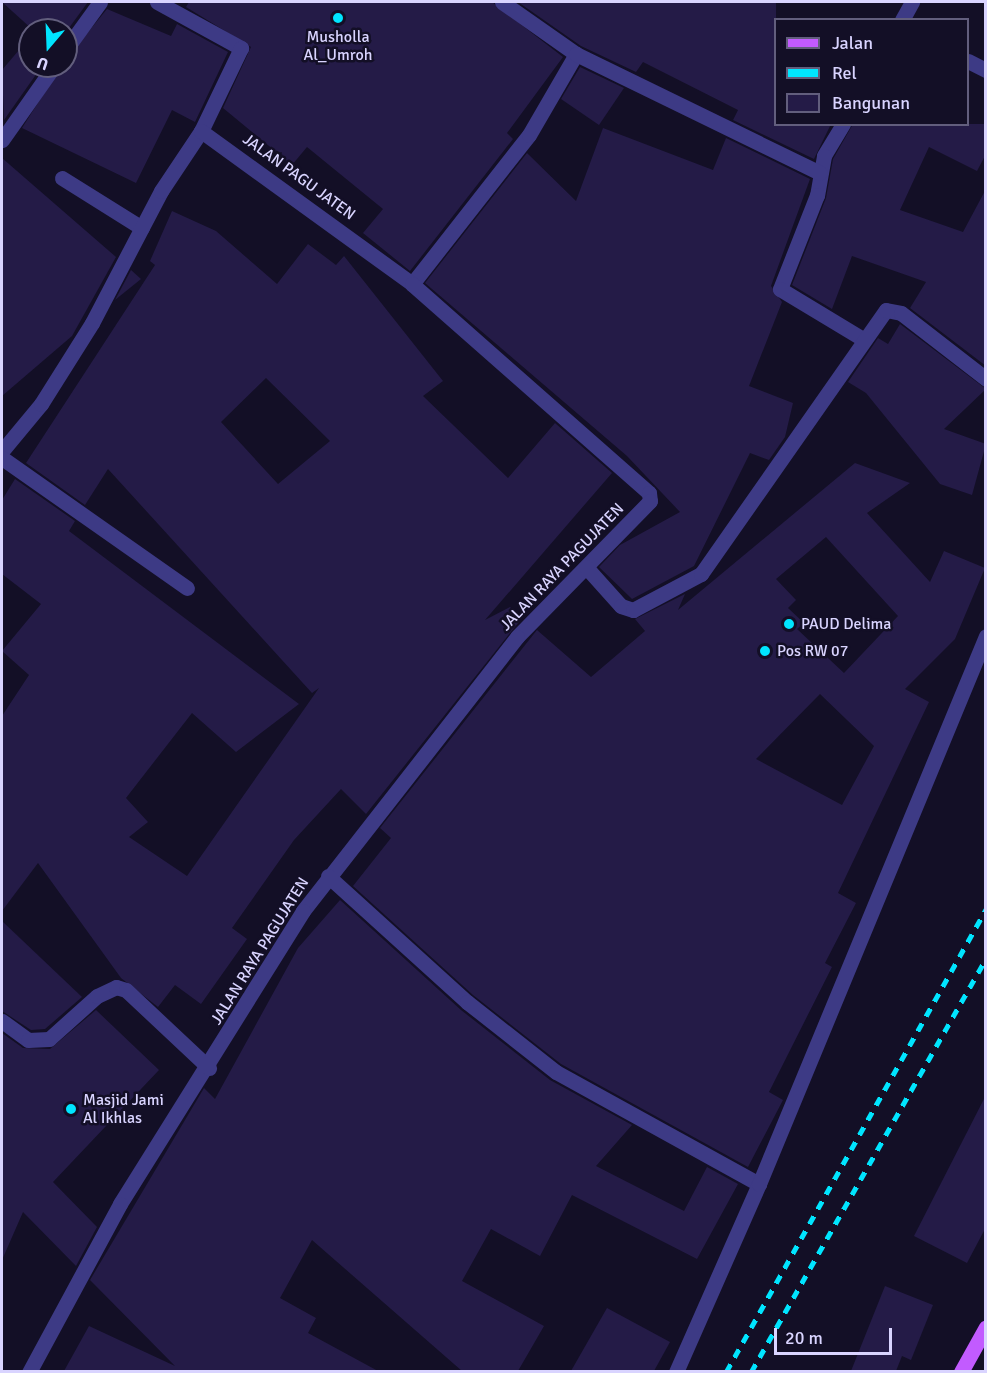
<!DOCTYPE html>
<html>
<head>
<meta charset="utf-8">
<style>
	body { margin:0 }
	#map { position:relative; width:987px; height:1373px; overflow:hidden; background:#130f26; font-family:Signika,sans-serif }
	div>[style] { position:absolute }
	[style*='--x'] { left:calc(var(--x)*1px); top:calc(var(--y)*1px); width:calc(var(--w)*1px); rotate:calc(var(--a)*1deg) }
	.building>* { inset:0; background:#241b47 }
	.street>* { height:15px; margin:-7.5px; padding:0 7.5px; transform-origin:7.5px; border-radius:7.5px; background:#3d3a85 }
	.primary>* { height:15px; margin:-7.5px; padding:0 7.5px; transform-origin:7.5px; border-radius:7.5px; background:#c25bff }
	.rail>* { height:4.5px; margin-top:-2.25px; transform-origin:0; background:repeating-linear-gradient(90deg,#00e5ff 0 9px,transparent 0 17px) }
	.dots>* { width:16px; height:16px; translate:-50% -50%; box-sizing:border-box; border:3px solid #130f26; border-radius:50% }
	span { translate:-50% -50%; white-space:nowrap; text-align:center; line-height:1.15; -webkit-text-stroke:5px #130f26; paint-order:stroke }
	.poi-label { font-size:16px; color:#d9d4ff }
	.left { translate:0 -50%; text-align:left }
	.street-label { font-size:16px; color:#d9d4ff }
	.frame { position:absolute; inset:0; border:3px solid #d9d4ff; pointer-events:none }
	.legend { position:absolute; left:774px; top:18px; width:195px; height:108px; box-sizing:border-box; background:#130f26; border:2px solid #625e7d; margin:0; padding:8px 10px; list-style:none; font-size:18px; color:#d9d4ff }
	.legend li { display:flex; align-items:center; gap:12px; height:30px }
	.legend b { width:30px; border:2px solid #625e7d }
	.north { position:absolute; left:18px; top:18px; width:60px; height:60px; box-sizing:border-box; background:#130f26; border:2px solid #625e7d; border-radius:50%; rotate:199deg; font-size:16px; font-weight:700; line-height:24px; text-align:center; color:#d9d4ff }
	.north::after { content:''; display:block; margin:auto; width:21px; height:27px; background:#00e5ff; clip-path:polygon(50% 0,100% 100%,50% 72%,0 100%) }
	.scale { position:absolute; left:774px; top:1328px; width:118px; height:27px; box-sizing:border-box; border:3px solid #d9d4ff; border-top:0; padding-left:8px; font-size:18px; line-height:21px; white-space:nowrap; color:#d9d4ff; -webkit-text-stroke:4px #130f26; paint-order:stroke }
</style>
</head>
<body>
<div id="map">
	<div class="building">
		<i style="clip-path:polygon(2px 2px,88px 2px,66px 32px,33px 30px)"></i>
		<i style="clip-path:polygon(189px 2px,492px 2px,563px 57px,507px 133px,513px 139px,410px 271px,363px 233px,383px 209px,307px 147px,292px 165px,223px 108px,251px 47px,186px 7px)"></i>
		<i style="clip-path:polygon(518px 2px,776px 2px,776px 124px,831px 124px,814px 159px,733px 120px,738px 110px,643px 62px,636px 72px,581px 46px)"></i>
		<i style="clip-path:polygon(107px 9px,171px 36px,177px 24px,228px 52px,195px 122px,172px 110px,136px 183px,22px 128px,66px 59px)"></i>
		<i style="clip-path:polygon(30px 37px,30px 66px,42px 66px,4px 120px,2px 70px)"></i>
		<i style="clip-path:polygon(580px 67px,624px 88px,599px 125px,561px 99px)"></i>
		<i style="clip-path:polygon(853px 124px,986px 124px,986px 154px,977px 171px,929px 147px,900px 210px,963px 232px,986px 189px,986px 366px,910px 308px,926px 282px,852px 256px,832px 309px,792px 285px,826px 198px,833px 159px)"></i>
		<i style="clip-path:polygon(603px 128px,713px 170px,726px 138px,810px 179px,771px 286px,782px 302px,749px 386px,793px 403px,785px 437px,769px 460px,750px 453px,694px 566px,632px 599px,599px 567px,620px 545px,680px 512px,627px 456px,425px 283px,527px 153px,576px 201px)"></i>
		<i style="clip-path:polygon(2px 158px,116px 257px,72px 336px,2px 396px)"></i>
		<i style="clip-path:polygon(evenodd,172px 211px,216px 231px,277px 284px,308px 244px,336px 265px,344px 256px,443px 381px,423px 396px,508px 478px,555px 423px,612px 473px,485px 620px,510px 607px,522px 618px,366px 814px,341px 789px,294px 840px,232px 928px,247px 939px,201px 1004px,175px 985px,158px 1007px,121px 978px,38px 863px,2px 911px,2px 716px,29px 675px,2px 651px,41px 604px,2px 574px,2px 500px,15px 479px,75px 521px,69px 531px,299px 704px,236px 752px,192px 713px,126px 798px,148px 822px,129px 837px,187px 876px,319px 688px,312px 693px,108px 469px,85px 505px,26px 463px,155px 265px,150px 261px,172px 211px,266px 378px,330px 441px,278px 484px,221px 422px,266px 378px)"></i>
		<i style="clip-path:polygon(131px 270px,141px 279px,115px 300px)"></i>
		<i style="clip-path:polygon(900px 324px,986px 389px,944px 429px,986px 444px,972px 495px,940px 484px,866px 393px,848px 382px,878px 338px,888px 344px)"></i>
		<i style="clip-path:polygon(evenodd,855px 463px,910px 483px,867px 513px,930px 582px,944px 551px,985px 568px,955px 639px,905px 689px,929px 702px,838px 893px,856px 903px,825px 963px,832px 967px,769px 1092px,783px 1100px,748px 1167px,561px 1064px,473px 995px,353px 886px,391px 838px,380px 828px,537px 630px,591px 677px,645px 631px,635px 619px,685px 594px,678px 610px,855px 463px,826px 537px,898px 616px,844px 673px,797px 629px,804px 623px,788px 608px,796px 600px,776px 579px,826px 537px,855px 463px,820px 694px,874px 746px,842px 805px,756px 759px,820px 694px)"></i>
		<i style="clip-path:polygon(340px 900px,461px 1010px,550px 1080px,632px 1125px,596px 1166px,684px 1211px,707px 1167px,738px 1184px,697px 1259px,572px 1195px,540px 1256px,491px 1229px,462px 1281px,544px 1326px,518px 1371px,462px 1371px,312px 1240px,280px 1298px,316px 1318px,308px 1333px,378px 1371px,64px 1371px,89px 1326px,175px 1366px,90px 1280px,204px 1088px,215px 1099px,298px 948px)"></i>
		<i style="clip-path:polygon(2px 921px,82px 997px,45px 1029px,31px 1030px,2px 1011px)"></i>
		<i style="clip-path:polygon(96px 1010px,159px 1070px,53px 1182px,97px 1227px,76px 1266px,23px 1212px,2px 1260px,2px 1033px,23px 1048px,50px 1049px)"></i>
		<i style="clip-path:polygon(986px 1095px,986px 1227px,967px 1263px,914px 1236px)"></i>
		<i style="clip-path:polygon(885px 1286px,933px 1305px,911px 1360px,902px 1356px,896px 1371px,851px 1371px)"></i>
		<i style="clip-path:polygon(607px 1308px,670px 1342px,654px 1371px,571px 1371px)"></i>
	</div>
	<div class="street">
		<i style="--x:157;--y:2;--w:96;--a:28.7"></i>
		<i style="--x:241;--y:48;--w:92;--a:115.7"></i>
		<i style="--x:502;--y:2;--w:90;--a:35.1"></i>
		<i style="--x:902;--y:20;--w:21;--a:-61"></i>
		<i style="--x:66;--y:49;--w:58;--a:-54.1"></i>
		<i style="--x:968;--y:61;--w:20;--a:27"></i>
		<i style="--x:843;--y:124;--w:37;--a:121"></i>
		<i style="--x:824;--y:156;--w:40;--a:100"></i>
		<i style="--x:817;--y:195;--w:101;--a:111.5"></i>
		<i style="--x:780;--y:289;--w:97;--a:31.1"></i>
		<i style="--x:2;--y:140;--w:90;--a:-54.9"></i>
		<i style="--x:62;--y:178;--w:94;--a:32"></i>
		<i style="--x:412;--y:284;--w:189;--a:-51.9"></i>
		<i style="--x:529;--y:135;--w:94;--a:-59.9"></i>
		<i style="--x:576;--y:54;--w:271;--a:26"></i>
		<i style="--x:2;--y:451;--w:61;--a:-50.3"></i>
		<i style="--x:41;--y:404;--w:96;--a:-57.8"></i>
		<i style="--x:92;--y:323;--w:149;--a:-62.4"></i>
		<i style="--x:161;--y:191;--w:72;--a:-56.3"></i>
		<i style="--x:201;--y:131;--w:261;--a:35.9"></i>
		<i style="--x:412;--y:284;--w:316;--a:41.4"></i>
		<i style="--x:649;--y:493;--w:8;--a:83"></i>
		<i style="--x:650;--y:501;--w:190;--a:134.4"></i>
		<i style="--x:517;--y:637;--w:348;--a:128"></i>
		<i style="--x:303;--y:911;--w:345;--a:122"></i>
		<i style="--x:120;--y:1204;--w:191;--a:118.4"></i>
		<i style="--x:2;--y:458;--w:226;--a:35.1"></i>
		<i style="--x:586;--y:567;--w:52;--a:48.1"></i>
		<i style="--x:621;--y:606;--w:13;--a:18"></i>
		<i style="--x:633;--y:610;--w:77;--a:-27.9"></i>
		<i style="--x:701;--y:574;--w:322;--a:-55"></i>
		<i style="--x:886;--y:310;--w:15;--a:11"></i>
		<i style="--x:901;--y:313;--w:108;--a:37.8"></i>
		<i style="--x:328;--y:876;--w:188;--a:42.2"></i>
		<i style="--x:467;--y:1002;--w:113;--a:38.2"></i>
		<i style="--x:556;--y:1072;--w:232;--a:28.9"></i>
		<i style="--x:2;--y:1021;--w:32;--a:36"></i>
		<i style="--x:28;--y:1040;--w:21;--a:-3"></i>
		<i style="--x:49;--y:1039;--w:64;--a:-41.9"></i>
		<i style="--x:97;--y:996;--w:21;--a:-25"></i>
		<i style="--x:116;--y:987;--w:10;--a:17"></i>
		<i style="--x:126;--y:990;--w:114;--a:43.2"></i>
		<i style="--x:676;--y:1372;--w:206;--a:-66.2"></i>
		<i style="--x:759;--y:1184;--w:593;--a:-67.5"></i>
	</div>
	<div class="primary">
		<i style="--x:961;--y:1372;--w:51;--a:-60.9"></i>
	</div>
	<div class="rail">
		<i style="--x:726;--y:1372;--w:531;--a:-60.68"></i>
		<i style="--x:751;--y:1372;--w:475;--a:-60.4"></i>
	</div>
	<div class="dots">
		<i style="left:338px;top:18px;background:#00e5ff"></i>
		<i style="left:789px;top:624px;background:#00e5ff"></i>
		<i style="left:765px;top:651px;background:#00e5ff"></i>
		<i style="left:71px;top:1109px;background:#00e5ff"></i>
	</div>
	<div class="poi-label">
		<span style="left:338px;top:46px">Musholla<br>Al_Umroh</span>
		<span class="left" style="left:801px;top:624px">PAUD Delima</span>
		<span class="left" style="left:777px;top:651px">Pos RW 07</span>
		<span class="left" style="left:83px;top:1109px">Masjid Jami<br>Al Ikhlas</span>
	</div>
	<div class="street-label">
		<span style="left:299px;top:177px;rotate:36deg">JALAN PAGU JATEN</span>
		<span style="left:562px;top:567px;rotate:-46deg">JALAN RAYA PAGUJATEN</span>
		<span style="left:260px;top:951px;rotate:-58deg">JALAN RAYA PAGUJATEN</span>
	</div>
	<div class="frame"></div>
	<ul class="legend">
	<li><b style="height:8px;background:#c25bff"></b>Jalan</li>
	<li><b style="height:8px;background:#00e5ff"></b>Rel</li>
	<li><b style="height:16px;background:#241b47"></b>Bangunan</li>
	</ul>
	<div class="north">U</div>
	<div class="scale">20 m</div>
</div>
</body>
</html>
